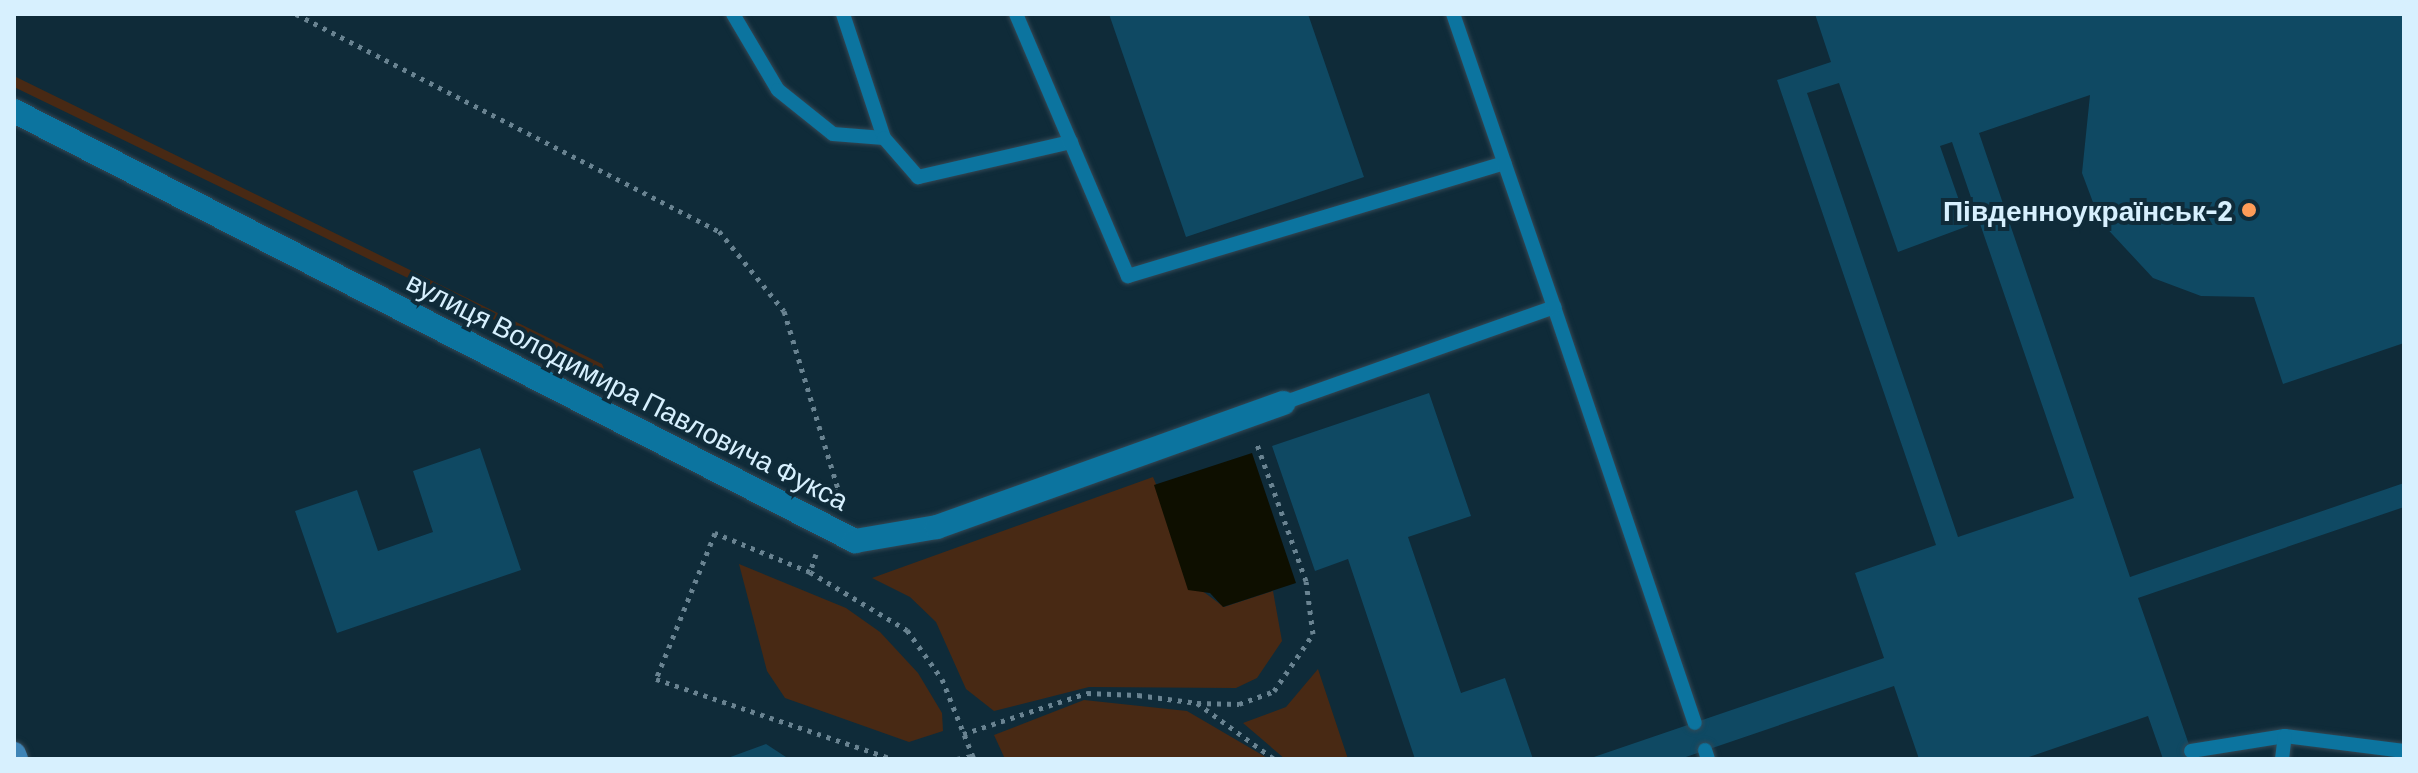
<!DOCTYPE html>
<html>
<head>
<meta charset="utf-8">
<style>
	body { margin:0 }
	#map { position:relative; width:2418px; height:773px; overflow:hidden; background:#0f2b39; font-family:Barlow,sans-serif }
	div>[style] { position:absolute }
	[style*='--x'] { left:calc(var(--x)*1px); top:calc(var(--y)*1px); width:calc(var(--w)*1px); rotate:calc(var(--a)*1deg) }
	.green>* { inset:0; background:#482914 }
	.water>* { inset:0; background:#0e0f00 }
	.building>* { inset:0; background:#0f4963 }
	.path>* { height:5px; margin-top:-2.5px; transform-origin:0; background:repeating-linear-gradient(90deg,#698391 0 4px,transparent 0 10px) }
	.roads { filter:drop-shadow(0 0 2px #344855) drop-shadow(0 0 2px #344855) }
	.lane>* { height:14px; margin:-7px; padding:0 7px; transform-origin:7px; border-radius:7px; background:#0c749f }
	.street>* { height:24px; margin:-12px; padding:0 12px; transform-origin:12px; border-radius:12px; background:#0c749f }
	.secondary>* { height:24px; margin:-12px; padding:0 12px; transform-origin:12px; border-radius:12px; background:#3f84b6 }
	.dots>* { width:22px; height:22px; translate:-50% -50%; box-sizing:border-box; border:4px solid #0f2b39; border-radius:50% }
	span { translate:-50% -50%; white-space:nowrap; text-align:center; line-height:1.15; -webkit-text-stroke:8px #0f2b39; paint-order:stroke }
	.poi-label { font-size:28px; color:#d7f0fe; font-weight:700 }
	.right { translate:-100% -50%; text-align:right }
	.street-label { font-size:28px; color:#d7f0fe }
	.frame { position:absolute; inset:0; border:16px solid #d7f0fe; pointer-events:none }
</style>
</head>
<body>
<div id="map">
	<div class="green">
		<i style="clip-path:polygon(14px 76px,602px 364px,606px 374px,14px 87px)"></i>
		<i style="clip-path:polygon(1153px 477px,1201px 590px,1224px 607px,1273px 591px,1282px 641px,1257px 678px,1236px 688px,1089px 687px,994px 711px,966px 689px,936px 622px,910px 597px,872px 578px)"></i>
		<i style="clip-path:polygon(739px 564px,846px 608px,880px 632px,918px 673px,942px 713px,943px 731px,909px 742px,785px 698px,767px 671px)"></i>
		<i style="clip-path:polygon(1318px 669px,1348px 759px,1285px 759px,1243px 723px,1286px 707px)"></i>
		<i style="clip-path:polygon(1084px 700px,1187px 711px,1269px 759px,1005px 759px,994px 735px)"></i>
	</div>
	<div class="water">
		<i style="clip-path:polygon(1252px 453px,1296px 583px,1223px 607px,1210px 593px,1188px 590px,1154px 485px)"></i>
	</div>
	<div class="building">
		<i style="clip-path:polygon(1109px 14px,1308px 14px,1364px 177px,1186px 237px)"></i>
		<i style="clip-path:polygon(evenodd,1815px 14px,2404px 14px,2404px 343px,2283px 384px,2254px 297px,2201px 296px,2153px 278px,2100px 221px,2082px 173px,2090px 95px,1979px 133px,2130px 577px,2404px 483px,2404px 507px,2138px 598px,2194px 759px,2163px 759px,2148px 716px,2023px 759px,1919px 759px,1894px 686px,1680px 759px,1588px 759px,1884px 658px,1855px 573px,1936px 545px,1777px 80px,1831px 62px,1815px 14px,1839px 83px,1898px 252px,1968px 226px,1940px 146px,1952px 142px,2074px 498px,1958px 537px,1807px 93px,1839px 83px)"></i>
		<i style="clip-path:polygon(1429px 393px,1471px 516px,1408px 537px,1461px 693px,1505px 678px,1533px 759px,1415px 759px,1348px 559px,1315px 571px,1272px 446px)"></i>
		<i style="clip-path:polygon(480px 448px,521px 570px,337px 633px,295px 511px,357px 490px,378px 551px,433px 532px,413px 471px)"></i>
		<i style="clip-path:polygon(766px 744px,789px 759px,725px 759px)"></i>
	</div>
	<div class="path">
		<i style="--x:296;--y:14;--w:475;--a:27.2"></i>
		<i style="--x:719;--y:231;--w:103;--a:50.9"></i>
		<i style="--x:784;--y:311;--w:186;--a:73.1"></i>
		<i style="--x:838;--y:489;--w:10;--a:107"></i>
		<i style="--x:816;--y:554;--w:19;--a:108"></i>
		<i style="--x:810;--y:572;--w:113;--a:30.9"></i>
		<i style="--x:907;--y:630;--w:60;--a:54.5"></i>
		<i style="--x:942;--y:679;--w:86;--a:68.2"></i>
		<i style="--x:810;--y:572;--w:103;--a:-157.7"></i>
		<i style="--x:715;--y:533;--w:157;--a:112"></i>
		<i style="--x:656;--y:679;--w:250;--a:18.7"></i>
		<i style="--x:1197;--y:703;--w:42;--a:1.4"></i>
		<i style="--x:1239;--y:704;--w:37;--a:-20"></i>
		<i style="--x:1274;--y:691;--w:69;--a:-55.6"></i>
		<i style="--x:1313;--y:634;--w:53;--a:-97.5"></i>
		<i style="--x:1306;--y:581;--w:145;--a:-109.7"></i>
		<i style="--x:963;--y:734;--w:131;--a:-18.3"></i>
		<i style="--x:1087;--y:693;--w:51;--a:2.2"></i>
		<i style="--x:1138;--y:695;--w:60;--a:7.7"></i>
		<i style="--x:1197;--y:703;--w:95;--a:36"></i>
		<i style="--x:957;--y:759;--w:14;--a:-12"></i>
	</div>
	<div class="roads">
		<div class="lane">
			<i style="--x:733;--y:14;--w:88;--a:59.4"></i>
			<i style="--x:778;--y:90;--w:70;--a:38.7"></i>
			<i style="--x:833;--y:134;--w:51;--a:4.5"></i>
			<i style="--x:843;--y:14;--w:131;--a:71.7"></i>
			<i style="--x:884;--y:138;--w:52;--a:48.9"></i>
			<i style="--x:918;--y:177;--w:157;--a:-12.9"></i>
			<i style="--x:1016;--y:14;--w:285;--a:66.9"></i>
			<i style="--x:1128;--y:276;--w:393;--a:-16.7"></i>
			<i style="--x:1554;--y:307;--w:439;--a:71.3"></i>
			<i style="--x:1283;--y:403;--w:288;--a:-19.5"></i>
			<i style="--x:1554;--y:307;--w:310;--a:-109"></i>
			<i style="--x:1705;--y:750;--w:9;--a:72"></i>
			<i style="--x:2191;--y:751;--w:95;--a:-9.1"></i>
			<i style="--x:2285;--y:736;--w:120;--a:7.2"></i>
			<i style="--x:2282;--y:759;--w:23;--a:-83"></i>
		</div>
		<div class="street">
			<i style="--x:14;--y:111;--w:945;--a:27.08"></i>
			<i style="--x:855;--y:541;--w:83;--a:-9.7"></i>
			<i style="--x:937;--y:527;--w:368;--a:-19.7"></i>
		</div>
		<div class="secondary">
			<i style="--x:14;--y:754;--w:5;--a:68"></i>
		</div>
	</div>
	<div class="dots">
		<i style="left:2249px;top:210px;background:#fe9c58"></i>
	</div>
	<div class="poi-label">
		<span class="right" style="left:2233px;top:210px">Південноукраїнськ-2</span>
	</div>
	<div class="street-label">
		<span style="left:628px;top:390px;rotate:27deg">вулиця Володимира Павловича Фукса</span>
	</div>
	<div class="frame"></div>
</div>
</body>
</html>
